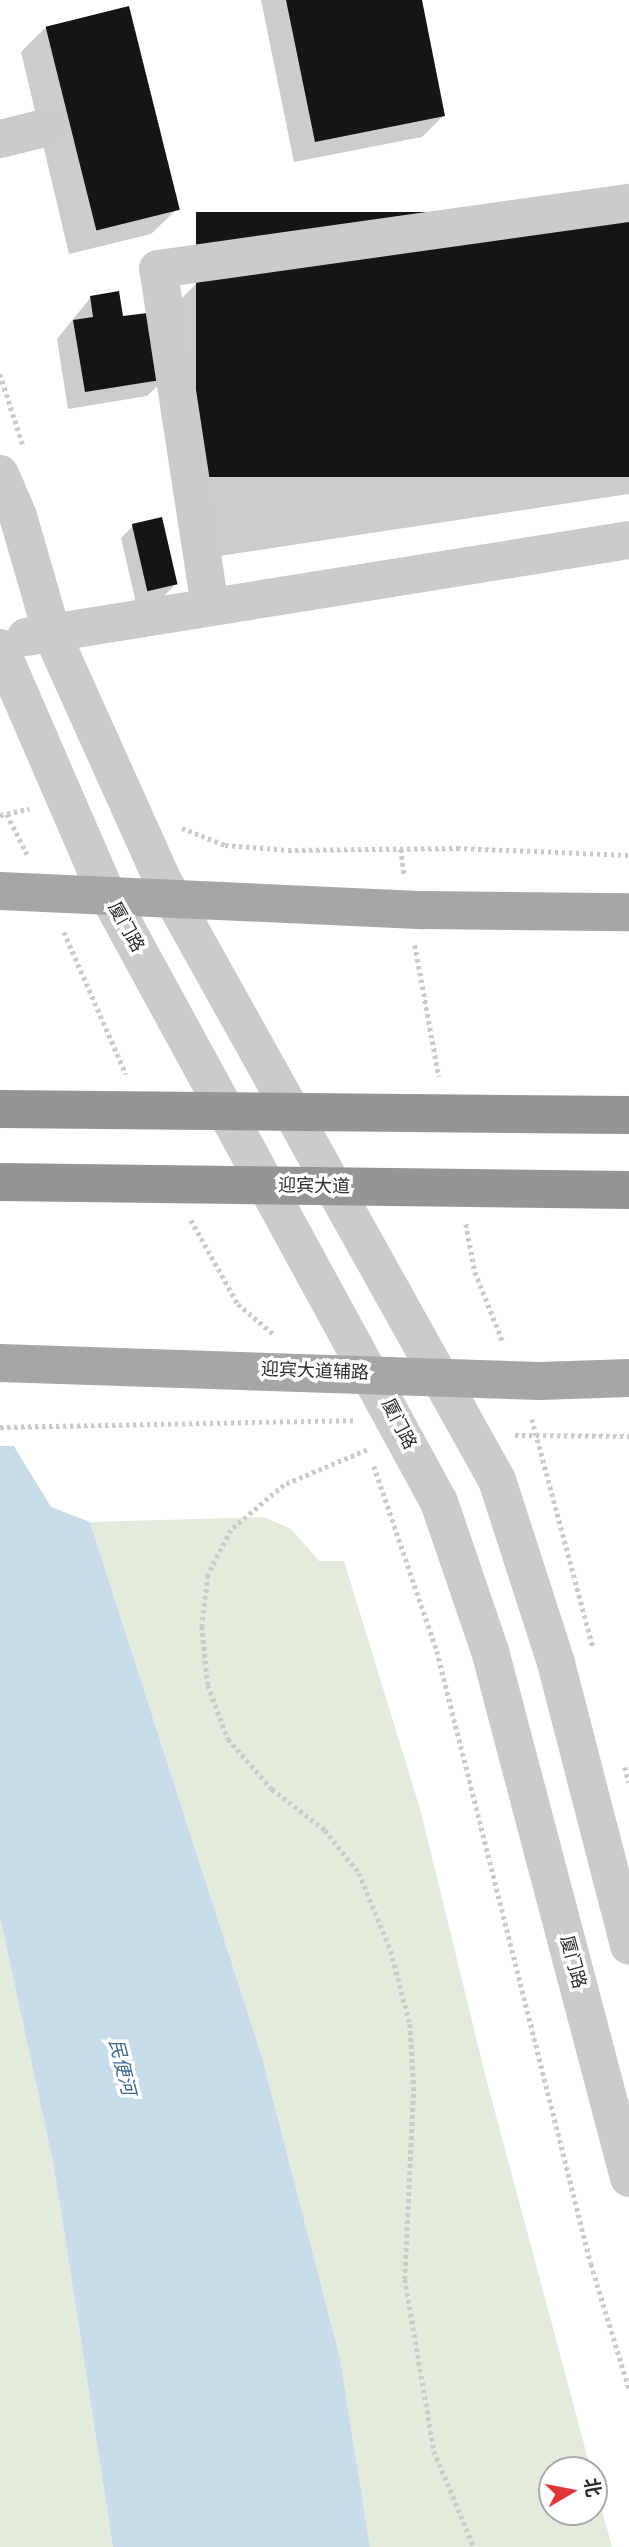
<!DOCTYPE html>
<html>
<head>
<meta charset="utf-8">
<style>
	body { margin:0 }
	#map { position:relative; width:629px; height:2547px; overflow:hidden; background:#fff; font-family:Figtree,"Noto Sans SC",sans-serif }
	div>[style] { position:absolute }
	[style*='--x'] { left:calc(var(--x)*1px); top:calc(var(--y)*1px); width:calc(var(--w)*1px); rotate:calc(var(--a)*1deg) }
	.green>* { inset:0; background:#e3ebdc }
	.water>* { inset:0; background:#c8dcea }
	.pier>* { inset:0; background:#fff }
	.shadow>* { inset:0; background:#0003 }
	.building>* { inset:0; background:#151515; transform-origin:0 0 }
	.path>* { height:4.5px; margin-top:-2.25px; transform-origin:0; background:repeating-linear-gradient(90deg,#cbcbcb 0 3.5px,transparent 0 7px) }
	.minor>* { height:38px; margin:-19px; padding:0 19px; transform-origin:19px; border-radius:19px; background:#cbcbcb }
	.major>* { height:38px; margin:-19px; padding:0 19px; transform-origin:19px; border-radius:19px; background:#a6a6a6 }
	.highway-bridge>* { height:38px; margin:-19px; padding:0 19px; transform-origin:19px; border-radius:19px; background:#959595 }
	span { translate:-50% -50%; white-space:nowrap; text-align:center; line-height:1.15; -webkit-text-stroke:7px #fff; paint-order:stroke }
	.street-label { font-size:18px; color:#2e2e2e }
	.water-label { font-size:19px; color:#3e6b8e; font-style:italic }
	.north { position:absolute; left:538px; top:2456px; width:70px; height:70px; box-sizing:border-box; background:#fff; border:2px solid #ababab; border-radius:50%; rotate:80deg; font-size:19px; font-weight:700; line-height:28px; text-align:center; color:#2e2e2e }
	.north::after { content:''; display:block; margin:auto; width:24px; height:32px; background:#e03539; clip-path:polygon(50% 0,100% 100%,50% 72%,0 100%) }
</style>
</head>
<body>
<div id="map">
	<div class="green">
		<i style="clip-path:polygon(264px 1517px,291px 1529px,319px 1561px,344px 1561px,421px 1812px,486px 2078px,591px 2470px,552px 2470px,552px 2512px,594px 2512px,594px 2481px,612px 2547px,370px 2547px,340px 2358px,262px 2057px,90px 1522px)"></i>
		<i style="clip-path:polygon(0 1917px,54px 2167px,113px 2547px,0 2547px)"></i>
	</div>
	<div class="water">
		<i style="clip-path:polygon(0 1401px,12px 1443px,51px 1507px,90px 1522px,262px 2057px,340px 2358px,370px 2547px,113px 2547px,54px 2167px,0 1917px)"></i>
	</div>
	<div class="pier">
		<i style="clip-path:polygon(0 1397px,3px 1400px,18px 1446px,0 1446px)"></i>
	</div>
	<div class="shadow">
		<i style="clip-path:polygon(261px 0,420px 0,443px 116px,422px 137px,294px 162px)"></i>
		<i style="clip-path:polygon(45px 28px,176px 210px,151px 234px,69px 254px,21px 52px)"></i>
		<i style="clip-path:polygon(629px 223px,629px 494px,219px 556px,180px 300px,201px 279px)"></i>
		<i style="clip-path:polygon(91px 297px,121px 318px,165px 379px,147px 396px,68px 409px,57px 339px)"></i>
		<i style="clip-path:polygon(133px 526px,177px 583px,164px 596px,136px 603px,121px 538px)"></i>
	</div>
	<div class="building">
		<i style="clip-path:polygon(286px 0,422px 0,445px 116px,315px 142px)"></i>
		<i style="left:129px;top:6px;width:210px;height:86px;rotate:76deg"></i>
		<i style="left:629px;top:212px;width:265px;height:433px;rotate:90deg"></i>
		<i style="clip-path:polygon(119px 291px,123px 316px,156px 312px,167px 379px,85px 392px,73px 320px,93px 317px,90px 296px)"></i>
		<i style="left:162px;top:517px;width:69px;height:31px;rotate:77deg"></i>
	</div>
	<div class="path">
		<i style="--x:0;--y:374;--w:75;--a:72.1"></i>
		<i style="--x:7;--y:814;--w:45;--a:63.4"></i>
		<i style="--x:0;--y:815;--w:30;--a:-12"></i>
		<i style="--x:182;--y:828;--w:46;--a:21.6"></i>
		<i style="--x:225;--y:845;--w:63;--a:4.5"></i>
		<i style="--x:288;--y:850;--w:169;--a:-0.7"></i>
		<i style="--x:457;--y:848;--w:172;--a:2.3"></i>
		<i style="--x:401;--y:849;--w:25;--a:83"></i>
		<i style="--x:64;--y:932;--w:155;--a:66.4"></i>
		<i style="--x:415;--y:945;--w:134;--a:79.7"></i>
		<i style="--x:191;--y:1220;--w:96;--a:60.8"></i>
		<i style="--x:238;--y:1304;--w:48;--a:40"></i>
		<i style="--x:466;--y:1224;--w:49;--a:79.4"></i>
		<i style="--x:475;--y:1272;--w:75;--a:68.2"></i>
		<i style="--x:532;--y:1419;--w:236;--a:75"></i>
		<i style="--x:0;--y:1427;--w:353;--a:-1.1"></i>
		<i style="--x:515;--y:1435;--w:114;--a:0.5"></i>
		<i style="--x:367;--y:1450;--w:90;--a:157.1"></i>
		<i style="--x:284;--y:1485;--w:70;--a:139.7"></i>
		<i style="--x:231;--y:1530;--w:51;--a:117.1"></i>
		<i style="--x:208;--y:1575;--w:51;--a:96.7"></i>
		<i style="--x:202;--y:1626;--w:59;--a:84.2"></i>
		<i style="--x:208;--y:1685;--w:58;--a:69.7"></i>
		<i style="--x:228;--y:1739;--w:67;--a:48.7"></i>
		<i style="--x:272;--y:1789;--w:67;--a:37.7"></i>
		<i style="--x:325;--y:1830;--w:55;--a:51.7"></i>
		<i style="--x:359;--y:1873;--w:84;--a:67.7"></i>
		<i style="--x:391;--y:1951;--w:75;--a:75.4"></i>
		<i style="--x:410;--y:2024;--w:63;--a:86.4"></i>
		<i style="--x:414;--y:2087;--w:192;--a:92.7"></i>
		<i style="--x:405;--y:2279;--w:174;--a:80.4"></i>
		<i style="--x:434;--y:2451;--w:104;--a:67.4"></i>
		<i style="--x:374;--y:1466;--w:195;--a:71.2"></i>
		<i style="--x:437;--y:1651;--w:632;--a:75.9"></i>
		<i style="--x:591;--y:2264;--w:130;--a:73"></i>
		<i style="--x:625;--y:1767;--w:16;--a:76"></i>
	</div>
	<div class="minor">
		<i style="--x:0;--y:139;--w:50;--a:-13.8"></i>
		<i style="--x:0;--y:474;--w:46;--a:66.8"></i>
		<i style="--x:18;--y:516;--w:123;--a:73.9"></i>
		<i style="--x:52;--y:634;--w:271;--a:65.8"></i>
		<i style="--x:163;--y:881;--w:686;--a:60.86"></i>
		<i style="--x:497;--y:1480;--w:192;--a:72.1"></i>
		<i style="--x:556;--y:1663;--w:292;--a:75.5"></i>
		<i style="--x:210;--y:607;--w:342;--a:-98.7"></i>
		<i style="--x:158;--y:269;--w:476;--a:-8"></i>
		<i style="--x:26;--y:637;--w:611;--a:-9.14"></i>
		<i style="--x:0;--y:648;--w:257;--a:66.6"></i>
		<i style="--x:102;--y:884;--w:704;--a:61.4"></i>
		<i style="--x:439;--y:1502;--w:157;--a:71.1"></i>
		<i style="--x:490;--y:1651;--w:545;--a:75.22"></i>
	</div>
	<div class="major">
		<i style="--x:0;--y:891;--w:424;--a:2.6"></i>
		<i style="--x:424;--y:910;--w:205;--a:0.6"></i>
		<i style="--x:0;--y:1363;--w:540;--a:1.91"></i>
		<i style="--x:540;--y:1381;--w:89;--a:-1.9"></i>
	</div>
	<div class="highway-bridge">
		<i style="--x:0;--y:1109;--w:629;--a:0.55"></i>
		<i style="--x:0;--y:1182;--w:629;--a:0.73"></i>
	</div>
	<div class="street-label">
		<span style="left:126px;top:927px;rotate:61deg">厦门路</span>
		<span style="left:314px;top:1186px;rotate:1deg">迎宾大道</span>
		<span style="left:315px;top:1371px;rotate:2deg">迎宾大道辅路</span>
		<span style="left:399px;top:1424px;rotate:63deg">厦门路</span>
		<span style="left:573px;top:1962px;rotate:75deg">厦门路</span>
	</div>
	<div class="water-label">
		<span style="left:122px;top:2067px;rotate:76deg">民便河</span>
	</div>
	<div class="north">北</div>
</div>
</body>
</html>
